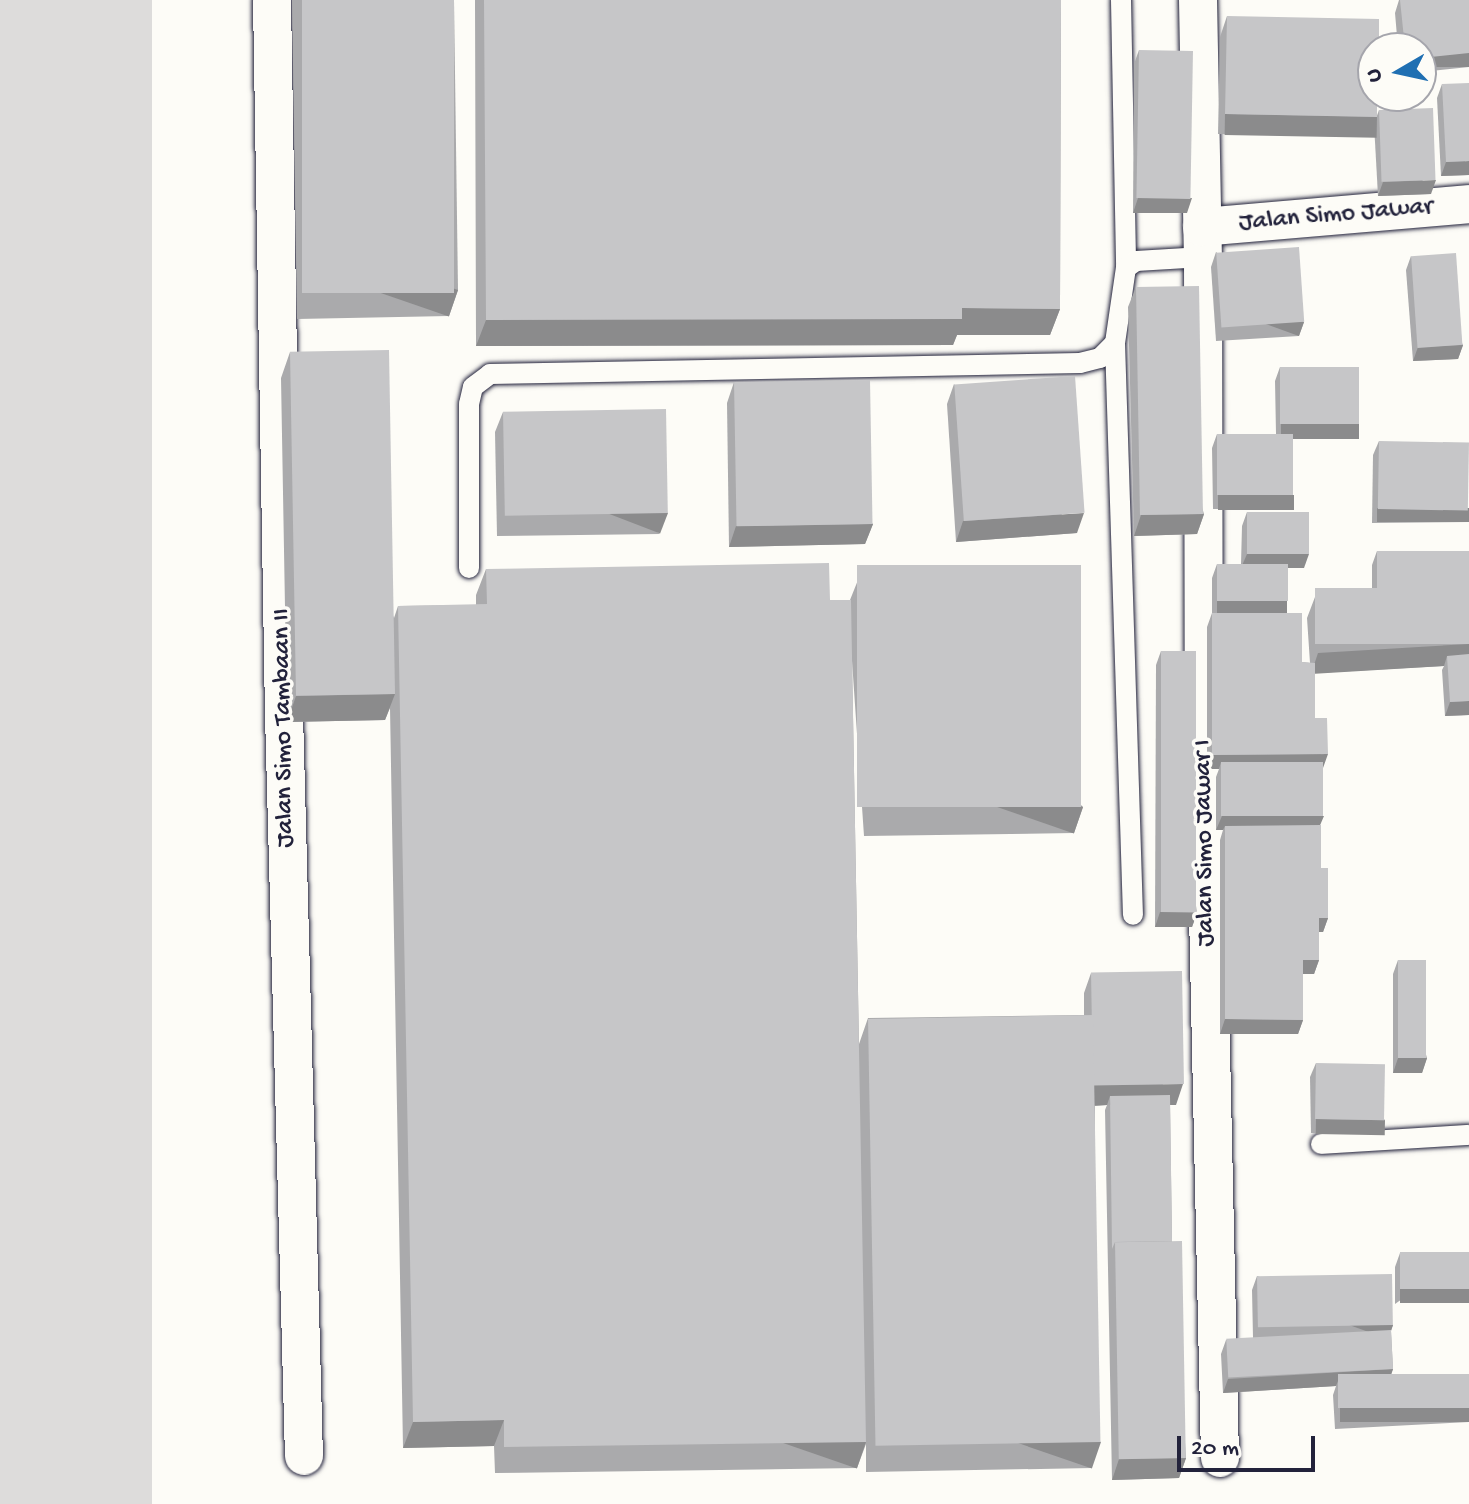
<!DOCTYPE html>
<html>
<head>
<meta charset="utf-8">
<style>
	body { margin:0 }
	#map { position:relative; width:1469px; height:1504px; overflow:hidden; background:#fdfcf7; font-family:"Gochi Hand",sans-serif }
	div>[style] { position:absolute }
	[style*='--x'] { left:calc(var(--x)*1px); top:calc(var(--y)*1px); width:calc(var(--w)*1px); rotate:calc(var(--a)*1deg) }
	.green>* { inset:0; background:#dddcdb; transform-origin:0 0 }
	.roads { filter:drop-shadow(0 0 2px #22223b) drop-shadow(0 0 2px #22223b) }
	.lane>* { height:20px; margin:-10px; padding:0 10px; transform-origin:10px; border-radius:10px; background:#fdfcf7 }
	.street>* { height:38px; margin:-19px; padding:0 19px; transform-origin:19px; border-radius:19px; background:#fdfcf7 }
	.wall>* { inset:0; background:#aaaaac }
	.shaded-wall>* { inset:0; background:#8b8b8c; transform-origin:0 0 }
	.building>* { inset:0; background:#c6c6c8; transform-origin:0 0 }
	span { translate:-50% -50%; white-space:nowrap; text-align:center; line-height:1.15; -webkit-text-stroke:7px #fdfcf7; paint-order:stroke }
	.street-label { font-size:26px; color:#22223b }
	.north { position:absolute; left:1357px; top:32px; width:80px; height:80px; box-sizing:border-box; background:#fdfcf7; border:2px solid #a5a5ac; border-radius:50%; rotate:261deg; font-size:22px; font-weight:700; line-height:32px; text-align:center; color:#22223b }
	.north::after { content:''; display:block; margin:auto; width:28px; height:36px; background:#1f6fb2; clip-path:polygon(50% 0,100% 100%,50% 72%,0 100%) }
	.scale { position:absolute; left:1177px; top:1436px; width:138px; height:36px; box-sizing:border-box; border:4px solid #22223b; border-top:0; padding-left:10px; font-size:24px; line-height:28px; white-space:nowrap; color:#22223b; -webkit-text-stroke:6px #fdfcf7; paint-order:stroke }
</style>
</head>
<body>
<div id="map">
	<div class="green">
		<i style="left:0;top:0;width:152px;height:1504px"></i>
	</div>
	<div class="roads">
		<div class="lane">
			<i style="--x:1121;--y:0;--w:268;--a:88.9"></i>
			<i style="--x:1115;--y:343;--w:572;--a:88.2"></i>
			<i style="--x:469;--y:568;--w:164;--a:-90"></i>
			<i style="--x:469;--y:404;--w:17;--a:-77"></i>
			<i style="--x:473;--y:387;--w:21;--a:-37"></i>
			<i style="--x:490;--y:374;--w:590;--a:-1.07"></i>
			<i style="--x:1080;--y:363;--w:21;--a:-14"></i>
			<i style="--x:1100;--y:358;--w:21;--a:-45"></i>
			<i style="--x:1115;--y:343;--w:76;--a:-81.7"></i>
			<i style="--x:1126;--y:268;--w:12;--a:-35"></i>
			<i style="--x:1136;--y:261;--w:67;--a:-3.4"></i>
			<i style="--x:1321;--y:1144;--w:148;--a:-3.5"></i>
		</div>
		<div class="street">
			<i style="--x:272;--y:0;--w:714;--a:89.04"></i>
			<i style="--x:284;--y:714;--w:742;--a:88.46"></i>
			<i style="--x:1198;--y:0;--w:257;--a:88.9"></i>
			<i style="--x:1203;--y:257;--w:474;--a:89.9"></i>
			<i style="--x:1204;--y:731;--w:727;--a:88.74"></i>
			<i style="--x:1202;--y:227;--w:268;--a:-4.9"></i>
		</div>
	</div>
	<div class="wall">
		<i style="clip-path:polygon(292px 0,454px 0,458px 290px,449px 316px,297px 319px)"></i>
		<i style="clip-path:polygon(475px 0,1061px 0,1060px 309px,1050px 335px,957px 335px,953px 345px,476px 346px)"></i>
		<i style="clip-path:polygon(1399px 0,1469px 0,1469px 67px,1421px 72px,1421px 48px,1398px 48px,1395px 13px)"></i>
		<i style="clip-path:polygon(1227px 16px,1377px 117px,1369px 137px,1218px 134px,1220px 37px)"></i>
		<i style="clip-path:polygon(1139px 50px,1187px 213px,1133px 213px,1134px 64px)"></i>
		<i style="clip-path:polygon(1442px 84px,1469px 175px,1441px 176px,1437px 98px)"></i>
		<i style="clip-path:polygon(1379px 110px,1431px 194px,1378px 196px,1374px 124px)"></i>
		<i style="clip-path:polygon(1216px 252px,1304px 322px,1299px 336px,1216px 341px,1211px 267px)"></i>
		<i style="clip-path:polygon(1411px 256px,1463px 345px,1458px 359px,1413px 361px,1406px 270px)"></i>
		<i style="clip-path:polygon(1136px 287px,1204px 514px,1197px 534px,1134px 536px,1128px 307px)"></i>
		<i style="clip-path:polygon(290px 352px,394px 618px,398px 606px,476px 605px,476px 595px,486px 569px,830px 600px,850px 600px,858px 580px,1083px 807px,1074px 833px,864px 836px,852px 661px,859px 1044px,868px 1018px,1084px 1015px,1084px 993px,1091px 973px,1176px 1105px,1170px 1105px,1172px 1241px,1186px 1458px,1179px 1478px,1112px 1480px,1105px 1110px,1107px 1105px,1095px 1106px,1092px 1468px,866px 1472px,866px 1444px,857px 1468px,495px 1473px,494px 1446px,403px 1448px,390px 708px,385px 720px,287px 722px,281px 378px)"></i>
		<i style="clip-path:polygon(1280px 367px,1354px 438px,1293px 438px,1288px 509px,1213px 509px,1212px 448px,1217px 434px,1276px 434px,1275px 381px)"></i>
		<i style="clip-path:polygon(734px 382px,873px 524px,865px 544px,729px 547px,727px 403px)"></i>
		<i style="clip-path:polygon(954px 384px,1077px 533px,956px 542px,947px 404px)"></i>
		<i style="clip-path:polygon(503px 412px,660px 534px,497px 536px,495px 432px)"></i>
		<i style="clip-path:polygon(1379px 441px,1469px 522px,1372px 523px,1373px 455px)"></i>
		<i style="clip-path:polygon(1247px 512px,1304px 568px,1287px 568px,1283px 613px,1302px 662px,1310px 663px,1307px 618px,1315px 597px,1372px 594px,1372px 565px,1377px 551px,1469px 551px,1469px 715px,1445px 716px,1442px 670px,1444px 666px,1315px 673px,1315px 718px,1323px 767px,1320px 825px,1321px 868px,1328px 918px,1323px 932px,1319px 932px,1319px 960px,1314px 974px,1303px 974px,1303px 1020px,1298px 1034px,1220px 1034px,1220px 840px,1223px 830px,1216px 830px,1216px 777px,1219px 769px,1207px 769px,1207px 627px,1212px 613px,1212px 578px,1217px 564px,1241px 564px,1242px 526px)"></i>
		<i style="clip-path:polygon(1161px 651px,1197px 913px,1192px 927px,1155px 927px,1156px 665px)"></i>
		<i style="clip-path:polygon(1398px 960px,1427px 1058px,1422px 1073px,1393px 1073px,1393px 974px)"></i>
		<i style="clip-path:polygon(1316px 1063px,1385px 1120px,1380px 1134px,1311px 1133px,1310px 1077px)"></i>
		<i style="clip-path:polygon(1469px 1252px,1395px 1304px,1395px 1267px,1400px 1253px)"></i>
		<i style="clip-path:polygon(1257px 1276px,1393px 1325px,1391px 1331px,1393px 1369px,1390px 1378px,1469px 1374px,1469px 1422px,1335px 1429px,1333px 1395px,1336px 1386px,1223px 1393px,1221px 1354px,1226px 1340px,1253px 1338px,1252px 1290px)"></i>
	</div>
	<div class="shaded-wall">
		<i style="left:1469px;top:53px;width:14px;height:48px;rotate:90deg"></i>
		<i style="left:1225px;top:114px;width:152px;height:21px;rotate:1deg"></i>
		<i style="clip-path:polygon(1469px 161px,1469px 175px,1441px 176px,1446px 162px)"></i>
		<i style="clip-path:polygon(1436px 180px,1431px 194px,1378px 196px,1383px 182px)"></i>
		<i style="clip-path:polygon(1138px 198px,1192px 198px,1187px 213px,1133px 213px)"></i>
		<i style="left:458px;top:290px;width:28px;height:151px;rotate:109deg"></i>
		<i style="clip-path:polygon(962px 308px,1060px 309px,1050px 335px,957px 335px,953px 345px,476px 346px,486px 320px)"></i>
		<i style="left:1304px;top:322px;width:15px;height:83px;rotate:110deg"></i>
		<i style="clip-path:polygon(1463px 345px,1458px 359px,1413px 361px,1418px 347px)"></i>
		<i style="left:1281px;top:424px;width:78px;height:15px"></i>
		<i style="left:1218px;top:495px;width:76px;height:15px"></i>
		<i style="left:1469px;top:508px;width:14px;height:92px;rotate:90deg"></i>
		<i style="left:668px;top:513px;width:22px;height:164px;rotate:111deg"></i>
		<i style="clip-path:polygon(1084px 513px,1077px 533px,956px 542px,963px 521px)"></i>
		<i style="clip-path:polygon(1204px 514px,1197px 534px,1134px 536px,1141px 515px)"></i>
		<i style="clip-path:polygon(873px 524px,865px 544px,729px 547px,736px 526px)"></i>
		<i style="clip-path:polygon(1247px 554px,1309px 554px,1304px 568px,1241px 568px)"></i>
		<i style="left:1217px;top:601px;width:70px;height:15px"></i>
		<i style="clip-path:polygon(1469px 644px,1469px 664px,1447px 656px,1444px 666px,1311px 674px,1318px 653px)"></i>
		<i style="clip-path:polygon(395px 694px,385px 720px,287px 722px,296px 696px)"></i>
		<i style="clip-path:polygon(1469px 701px,1469px 715px,1445px 716px,1450px 702px)"></i>
		<i style="clip-path:polygon(1328px 754px,1323px 768px,1221px 762px,1219px 769px,1207px 769px,1212px 755px)"></i>
		<i style="left:1083px;top:807px;width:28px;height:210px;rotate:109deg"></i>
		<i style="clip-path:polygon(1222px 816px,1324px 816px,1318px 830px,1225px 826px,1223px 830px,1216px 830px)"></i>
		<i style="clip-path:polygon(1160px 912px,1197px 913px,1192px 927px,1155px 927px)"></i>
		<i style="clip-path:polygon(1319px 918px,1328px 918px,1323px 932px,1314px 932px)"></i>
		<i style="clip-path:polygon(1303px 960px,1319px 960px,1314px 974px,1298px 974px)"></i>
		<i style="clip-path:polygon(1225px 1019px,1303px 1020px,1298px 1034px,1220px 1034px)"></i>
		<i style="clip-path:polygon(1398px 1058px,1427px 1058px,1422px 1073px,1393px 1073px)"></i>
		<i style="clip-path:polygon(1183px 1084px,1176px 1105px,1110px 1105px,1110px 1096px,1107px 1105px,1086px 1106px,1094px 1085px)"></i>
		<i style="left:1316px;top:1119px;width:69px;height:15px;rotate:1deg"></i>
		<i style="left:1469px;top:1289px;width:14px;height:69px;rotate:90deg"></i>
		<i style="left:1393px;top:1325px;width:15px;height:135px;rotate:110deg"></i>
		<i style="clip-path:polygon(1393px 1369px,1388px 1383px,1338px 1381px,1336px 1386px,1223px 1393px,1228px 1379px)"></i>
		<i style="left:1469px;top:1408px;width:14px;height:129px;rotate:90deg"></i>
		<i style="clip-path:polygon(504px 1420px,494px 1446px,403px 1448px,413px 1422px)"></i>
		<i style="left:866px;top:1442px;width:28px;height:362px;rotate:109deg"></i>
		<i style="left:1101px;top:1442px;width:28px;height:225px;rotate:109deg"></i>
		<i style="clip-path:polygon(1186px 1458px,1179px 1478px,1112px 1480px,1119px 1459px)"></i>
	</div>
	<div class="building">
		<i style="left:302px;top:0;width:152px;height:293px"></i>
		<i style="clip-path:polygon(484px 0,1061px 0,1060px 309px,962px 308px,962px 319px,486px 320px)"></i>
		<i style="clip-path:polygon(1400px 0,1469px 0,1469px 53px,1421px 58px,1421px 48px,1405px 48px)"></i>
		<i style="clip-path:polygon(1227px 16px,1379px 19px,1379px 48px,1373px 48px,1373px 96px,1377px 96px,1377px 117px,1225px 114px)"></i>
		<i style="left:1139px;top:50px;width:54px;height:148px;rotate:1deg"></i>
		<i style="clip-path:polygon(1469px 83px,1469px 161px,1446px 162px,1442px 84px)"></i>
		<i style="left:1433px;top:108px;width:72px;height:54px;rotate:88deg"></i>
		<i style="left:1299px;top:247px;width:75px;height:83px;rotate:86deg"></i>
		<i style="left:1456px;top:253px;width:92px;height:45px;rotate:86deg"></i>
		<i style="left:1199px;top:286px;width:228px;height:63px;rotate:89deg"></i>
		<i style="left:389px;top:350px;width:344px;height:99px;rotate:89deg"></i>
		<i style="left:1280px;top:367px;width:79px;height:57px"></i>
		<i style="left:1075px;top:376px;width:137px;height:121px;rotate:86deg"></i>
		<i style="left:870px;top:380px;width:144px;height:136px;rotate:89deg"></i>
		<i style="left:666px;top:409px;width:104px;height:163px;rotate:89deg"></i>
		<i style="left:1217px;top:434px;width:76px;height:61px"></i>
		<i style="left:1379px;top:441px;width:90px;height:68px;rotate:1deg"></i>
		<i style="left:1247px;top:512px;width:62px;height:42px"></i>
		<i style="clip-path:polygon(1377px 551px,1469px 551px,1469px 588px,1417px 591px,1377px 591px)"></i>
		<i style="clip-path:polygon(829px 563px,830px 600px,851px 600px,866px 1442px,504px 1447px,504px 1420px,413px 1422px,398px 606px,487px 604px,486px 569px)"></i>
		<i style="left:1217px;top:564px;width:71px;height:37px"></i>
		<i style="left:1081px;top:565px;width:242px;height:224px;rotate:90deg"></i>
		<i style="left:1469px;top:588px;width:56px;height:154px;rotate:90deg"></i>
		<i style="clip-path:polygon(1212px 613px,1302px 613px,1302px 662px,1315px 663px,1315px 718px,1327px 718px,1328px 754px,1212px 755px)"></i>
		<i style="left:1161px;top:651px;width:35px;height:261px"></i>
		<i style="clip-path:polygon(1469px 654px,1469px 701px,1450px 702px,1447px 656px)"></i>
		<i style="left:1221px;top:762px;width:102px;height:54px"></i>
		<i style="clip-path:polygon(1321px 825px,1321px 868px,1328px 868px,1328px 918px,1319px 918px,1319px 960px,1303px 960px,1303px 1020px,1225px 1019px,1225px 826px)"></i>
		<i style="left:1398px;top:960px;width:28px;height:98px"></i>
		<i style="left:1182px;top:971px;width:113px;height:91px;rotate:89deg"></i>
		<i style="left:1093px;top:1015px;width:427px;height:225px;rotate:89deg"></i>
		<i style="left:1316px;top:1063px;width:69px;height:56px;rotate:1deg"></i>
		<i style="clip-path:polygon(1170px 1095px,1172px 1241px,1115px 1242px,1112px 1249px,1110px 1096px)"></i>
		<i style="left:1182px;top:1241px;width:217px;height:67px;rotate:89deg"></i>
		<i style="left:1469px;top:1252px;width:37px;height:69px;rotate:90deg"></i>
		<i style="left:1392px;top:1274px;width:51px;height:135px;rotate:89deg"></i>
		<i style="left:1391px;top:1330px;width:39px;height:165px;rotate:87deg"></i>
		<i style="left:1469px;top:1374px;width:34px;height:131px;rotate:90deg"></i>
	</div>
	<div class="street-label">
		<span style="left:1336px;top:216px;rotate:-5deg">Jalan Simo Jawar</span>
		<span style="left:285px;top:728px;rotate:-91deg">Jalan Simo Tambaan II</span>
		<span style="left:1206px;top:843px;rotate:-91deg">Jalan Simo Jawar I</span>
	</div>
	<div class="north">U</div>
	<div class="scale">20 m</div>
</div>
</body>
</html>
